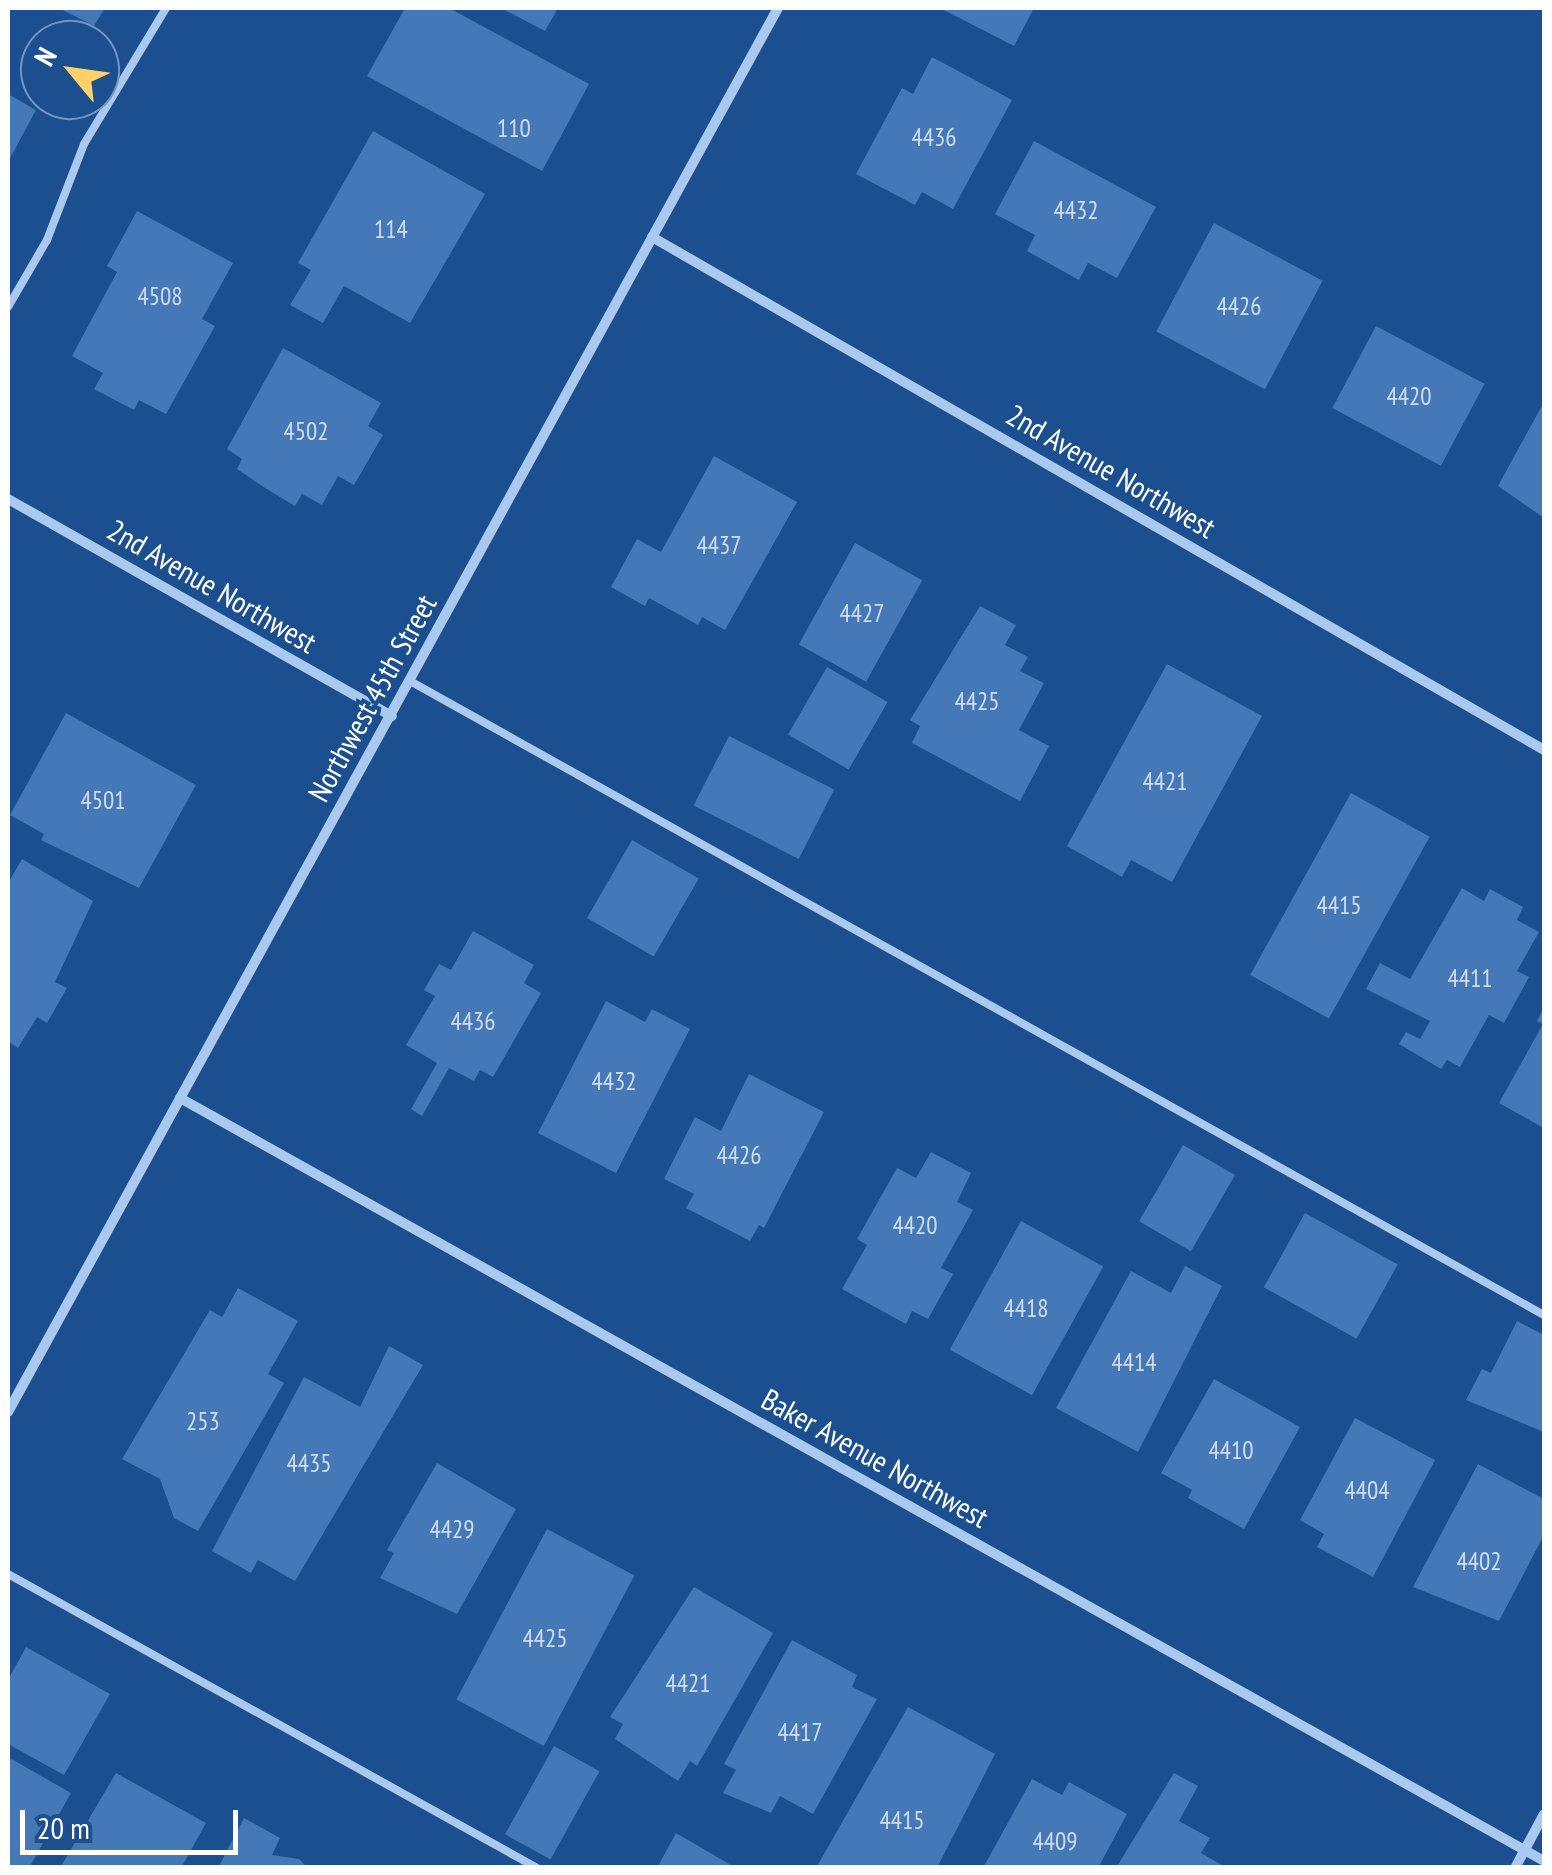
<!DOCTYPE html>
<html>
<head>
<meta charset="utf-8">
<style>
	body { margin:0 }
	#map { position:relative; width:1552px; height:1875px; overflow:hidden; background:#1b4f8f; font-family:"PT Sans Narrow",sans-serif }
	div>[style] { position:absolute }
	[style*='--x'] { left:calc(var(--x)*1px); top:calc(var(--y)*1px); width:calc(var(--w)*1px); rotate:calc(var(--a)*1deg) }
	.building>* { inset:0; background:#4478b7; transform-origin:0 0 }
	.lane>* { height:8px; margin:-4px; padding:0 4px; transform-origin:4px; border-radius:4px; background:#a9c9ee }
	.street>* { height:10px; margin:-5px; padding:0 5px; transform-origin:5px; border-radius:5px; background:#a9c9ee }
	span { translate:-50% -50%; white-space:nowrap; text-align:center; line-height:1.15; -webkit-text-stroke:8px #1b4f8f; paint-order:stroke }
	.number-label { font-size:25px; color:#d0dded }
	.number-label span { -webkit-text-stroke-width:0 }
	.street-label { font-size:30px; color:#fff }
	.frame { position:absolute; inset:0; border:10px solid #fff; pointer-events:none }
	.north { position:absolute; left:20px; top:20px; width:100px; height:100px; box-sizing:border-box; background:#1b4f8f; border:2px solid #7695bc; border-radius:50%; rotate:299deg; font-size:28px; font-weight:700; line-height:40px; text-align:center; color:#fff }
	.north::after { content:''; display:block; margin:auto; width:35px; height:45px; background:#ffd166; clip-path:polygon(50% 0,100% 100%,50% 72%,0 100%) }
	.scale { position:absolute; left:20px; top:1810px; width:218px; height:45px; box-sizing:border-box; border:5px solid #fff; border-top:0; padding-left:12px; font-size:30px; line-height:35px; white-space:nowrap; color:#fff; -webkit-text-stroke:8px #1b4f8f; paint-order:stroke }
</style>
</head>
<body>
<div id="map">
	<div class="building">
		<i style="clip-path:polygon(59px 8px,105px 8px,94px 26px)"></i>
		<i style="clip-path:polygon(405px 8px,449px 8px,589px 84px,542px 171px,367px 76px)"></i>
		<i style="clip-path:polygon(501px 8px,558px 8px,545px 31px)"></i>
		<i style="clip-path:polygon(940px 8px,1034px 8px,1014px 46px)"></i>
		<i style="clip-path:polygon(932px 57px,1012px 100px,953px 209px,922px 192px,915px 205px,856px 174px,902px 88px,913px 94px)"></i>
		<i style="clip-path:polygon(8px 94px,36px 110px,8px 162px)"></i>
		<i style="clip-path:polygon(373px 131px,485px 194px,410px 323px,344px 286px,323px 323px,290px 305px,311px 270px,298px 263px)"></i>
		<i style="clip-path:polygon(1034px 141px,1156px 207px,1117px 278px,1088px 263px,1079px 280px,1027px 251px,1035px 235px,995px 214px)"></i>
		<i style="clip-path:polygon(137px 211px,233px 263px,202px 319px,215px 326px,166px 414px,139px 400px,134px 410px,94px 389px,103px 373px,72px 356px,117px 272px,107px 266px)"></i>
		<i style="left:1214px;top:223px;width:123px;height:123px;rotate:28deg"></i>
		<i style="left:1376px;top:326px;width:123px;height:93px;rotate:28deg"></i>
		<i style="clip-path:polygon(283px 348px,381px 403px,368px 426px,383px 435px,354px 485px,338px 476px,322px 505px,302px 494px,295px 506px,265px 488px,237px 469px,242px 459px,227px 449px)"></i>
		<i style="clip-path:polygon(1544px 402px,1544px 518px,1498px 486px)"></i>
		<i style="clip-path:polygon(714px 456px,797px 502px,725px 630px,702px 617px,698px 625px,649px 598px,645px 606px,611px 587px,637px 539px,661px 552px)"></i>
		<i style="left:855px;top:543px;width:77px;height:116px;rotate:29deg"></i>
		<i style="clip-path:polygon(980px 606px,1016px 625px,1005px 645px,1028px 657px,1020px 671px,1044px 683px,1019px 730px,1049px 746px,1020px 801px,912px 743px,920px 726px,910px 720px)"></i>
		<i style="clip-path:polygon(1167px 664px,1262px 716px,1172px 882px,1131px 860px,1122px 877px,1067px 846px)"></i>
		<i style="left:827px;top:667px;width:70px;height:78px;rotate:30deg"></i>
		<i style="clip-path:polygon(66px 713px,196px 785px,139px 888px,41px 840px,44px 834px,10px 815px)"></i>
		<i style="left:729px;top:736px;width:118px;height:78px;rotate:27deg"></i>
		<i style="left:1351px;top:793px;width:90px;height:208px;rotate:29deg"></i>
		<i style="left:632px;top:840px;width:77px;height:90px;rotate:30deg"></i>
		<i style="clip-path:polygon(22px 859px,93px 901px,55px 982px,67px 988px,47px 1023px,37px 1017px,18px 1048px,8px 1041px,8px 883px)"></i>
		<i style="clip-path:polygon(1462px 888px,1484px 901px,1490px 889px,1523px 907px,1517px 920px,1539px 932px,1517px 971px,1529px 977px,1504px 1023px,1489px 1015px,1460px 1067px,1447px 1060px,1441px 1069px,1399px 1044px,1406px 1032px,1420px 1039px,1430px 1021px,1366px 989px,1380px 963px,1410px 979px)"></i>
		<i style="clip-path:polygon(473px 931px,534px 965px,524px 983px,541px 993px,493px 1077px,480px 1070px,474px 1081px,449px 1068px,422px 1116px,411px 1109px,437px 1063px,406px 1045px,435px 996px,424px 990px,439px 964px,451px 970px)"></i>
		<i style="clip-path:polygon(606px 1001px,645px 1022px,652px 1009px,690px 1029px,616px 1173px,538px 1133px)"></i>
		<i style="clip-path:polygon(1544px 1007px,1544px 1128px,1499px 1103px,1543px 1024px,1537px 1021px)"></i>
		<i style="clip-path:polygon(749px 1074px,824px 1112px,764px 1228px,759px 1225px,750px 1241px,686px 1208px,694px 1194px,664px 1179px,695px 1117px,721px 1131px)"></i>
		<i style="left:1183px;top:1145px;width:60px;height:88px;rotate:30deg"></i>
		<i style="clip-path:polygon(931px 1152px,971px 1173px,957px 1202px,973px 1210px,941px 1268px,953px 1274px,928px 1319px,912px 1311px,906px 1324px,842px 1289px,867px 1245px,857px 1239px,897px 1168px,916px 1178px)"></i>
		<i style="left:1305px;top:1213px;width:106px;height:85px;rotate:29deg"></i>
		<i style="left:1021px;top:1221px;width:94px;height:147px;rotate:29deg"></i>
		<i style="clip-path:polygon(1185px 1266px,1222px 1286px,1138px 1452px,1056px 1408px,1131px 1271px,1171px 1293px)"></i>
		<i style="clip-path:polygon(238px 1288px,298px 1321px,268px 1374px,284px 1383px,198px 1531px,174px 1518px,160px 1479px,122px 1459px,210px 1310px,222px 1317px)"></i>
		<i style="clip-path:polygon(1517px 1321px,1544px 1335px,1544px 1432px,1466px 1400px,1482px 1369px,1491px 1373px)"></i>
		<i style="clip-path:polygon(389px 1346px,423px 1365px,295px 1581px,258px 1560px,251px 1573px,212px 1551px,304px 1377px,360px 1407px)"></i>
		<i style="clip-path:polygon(1214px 1379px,1300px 1427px,1244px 1529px,1188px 1498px,1192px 1490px,1161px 1473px)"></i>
		<i style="clip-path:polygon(1355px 1418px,1435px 1460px,1373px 1577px,1317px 1547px,1324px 1534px,1300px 1520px)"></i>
		<i style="clip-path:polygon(437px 1463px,516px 1509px,457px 1614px,380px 1578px,394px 1553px,387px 1550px)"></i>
		<i style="clip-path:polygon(1478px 1464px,1544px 1499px,1544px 1535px,1499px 1621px,1413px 1587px)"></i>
		<i style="left:547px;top:1529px;width:99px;height:193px;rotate:28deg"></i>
		<i style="clip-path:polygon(694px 1587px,773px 1633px,697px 1766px,690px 1761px,678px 1781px,615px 1739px,623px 1724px,610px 1717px)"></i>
		<i style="clip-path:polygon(792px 1640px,857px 1675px,852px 1687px,877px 1699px,813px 1814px,780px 1796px,771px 1813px,723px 1793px,736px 1770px,724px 1764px)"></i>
		<i style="clip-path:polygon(26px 1647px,110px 1694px,64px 1775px,8px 1744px,8px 1680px)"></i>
		<i style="clip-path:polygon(908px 1707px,995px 1754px,937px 1868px,816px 1868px)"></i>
		<i style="left:554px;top:1746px;width:52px;height:101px;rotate:29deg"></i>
		<i style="clip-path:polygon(8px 1757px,71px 1793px,29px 1868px,8px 1868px)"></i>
		<i style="clip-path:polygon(116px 1773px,206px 1823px,181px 1868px,60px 1868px)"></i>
		<i style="clip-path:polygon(1174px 1773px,1198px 1786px,1179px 1821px,1210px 1838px,1201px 1853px,1227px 1868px,1116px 1868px)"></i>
		<i style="clip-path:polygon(1032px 1779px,1062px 1795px,1069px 1782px,1127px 1814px,1098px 1868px,983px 1868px)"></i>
		<i style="clip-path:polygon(244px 1818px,280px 1838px,272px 1855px,299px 1859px,308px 1868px,218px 1868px)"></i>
		<i style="clip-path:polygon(676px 1833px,736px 1868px,657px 1868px)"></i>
	</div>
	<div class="lane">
		<i style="--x:8;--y:307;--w:78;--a:-59.8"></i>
		<i style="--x:47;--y:240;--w:103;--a:-68.9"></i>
		<i style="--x:84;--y:144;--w:159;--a:-58.9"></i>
		<i style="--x:410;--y:681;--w:1299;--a:29.21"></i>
		<i style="--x:8;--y:1574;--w:605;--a:29.06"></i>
	</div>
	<div class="street">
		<i style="--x:652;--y:237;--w:1029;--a:29.9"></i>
		<i style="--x:8;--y:499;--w:441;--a:29.5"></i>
		<i style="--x:180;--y:1098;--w:1563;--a:29.22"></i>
		<i style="--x:8;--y:1412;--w:1601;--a:-61.26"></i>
		<i style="--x:1515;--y:1868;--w:61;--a:-61.8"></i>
	</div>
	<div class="number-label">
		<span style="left:514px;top:128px">110</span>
		<span style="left:934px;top:137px">4436</span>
		<span style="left:1076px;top:210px">4432</span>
		<span style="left:391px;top:229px">114</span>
		<span style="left:160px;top:296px">4508</span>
		<span style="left:1239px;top:306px">4426</span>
		<span style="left:1409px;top:396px">4420</span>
		<span style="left:306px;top:431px">4502</span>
		<span style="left:719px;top:545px">4437</span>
		<span style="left:862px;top:613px">4427</span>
		<span style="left:977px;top:701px">4425</span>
		<span style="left:1165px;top:781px">4421</span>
		<span style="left:103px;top:800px">4501</span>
		<span style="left:1339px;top:905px">4415</span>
		<span style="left:1470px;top:978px">4411</span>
		<span style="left:473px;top:1021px">4436</span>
		<span style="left:614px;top:1081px">4432</span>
		<span style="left:739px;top:1155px">4426</span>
		<span style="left:915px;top:1225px">4420</span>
		<span style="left:1026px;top:1308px">4418</span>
		<span style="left:1134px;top:1362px">4414</span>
		<span style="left:203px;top:1421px">253</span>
		<span style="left:1231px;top:1450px">4410</span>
		<span style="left:309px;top:1463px">4435</span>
		<span style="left:1367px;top:1490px">4404</span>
		<span style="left:452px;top:1529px">4429</span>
		<span style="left:1479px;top:1561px">4402</span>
		<span style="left:545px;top:1638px">4425</span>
		<span style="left:688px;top:1683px">4421</span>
		<span style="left:800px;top:1732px">4417</span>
		<span style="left:902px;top:1820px">4415</span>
		<span style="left:1055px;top:1841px">4409</span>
	</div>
	<div class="street-label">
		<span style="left:1111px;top:471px;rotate:30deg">2nd Avenue Northwest</span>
		<span style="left:212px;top:586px;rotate:30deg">2nd Avenue Northwest</span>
		<span style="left:372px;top:698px;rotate:-61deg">Northwest 45th Street</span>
		<span style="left:875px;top:1458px;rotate:29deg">Baker Avenue Northwest</span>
	</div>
	<div class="frame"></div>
	<div class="north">N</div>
	<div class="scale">20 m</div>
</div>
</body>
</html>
